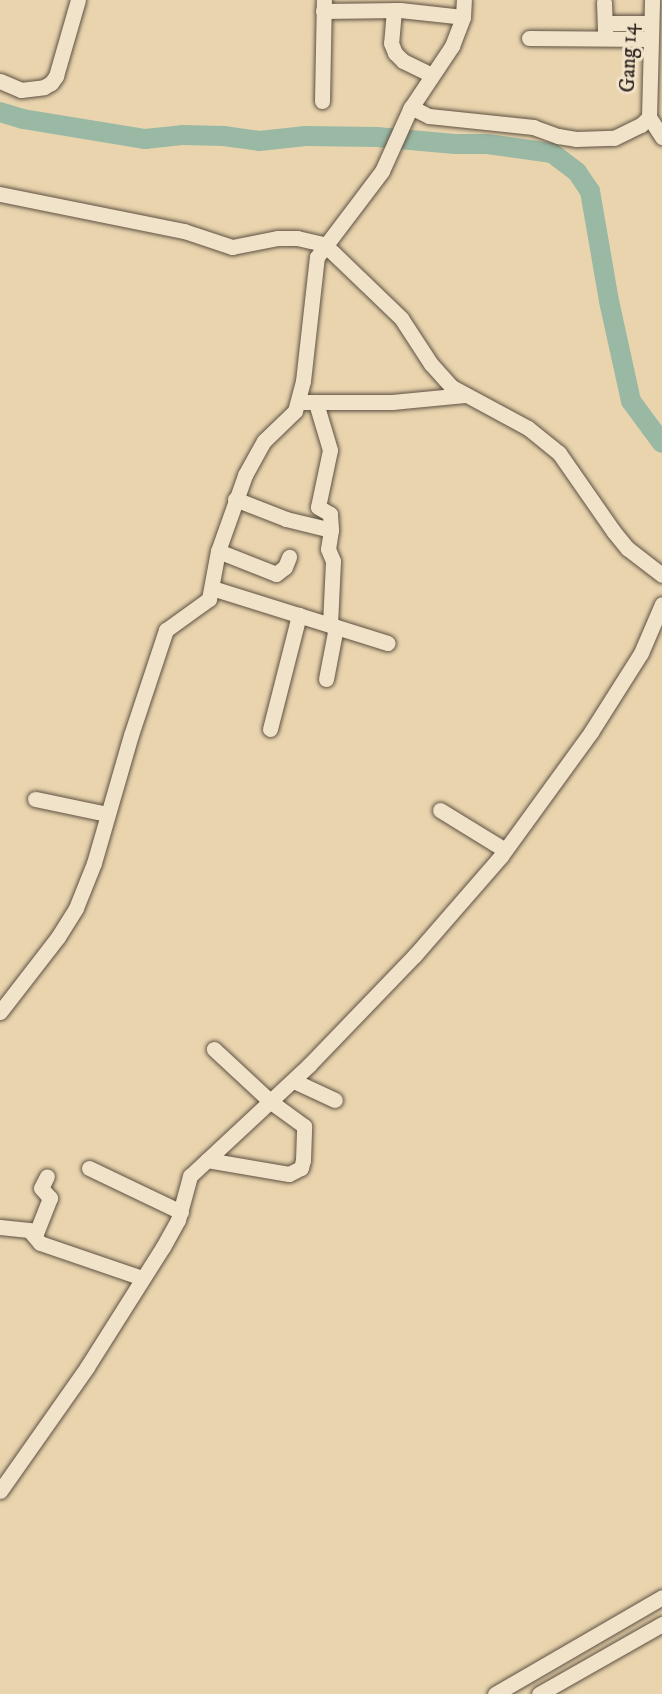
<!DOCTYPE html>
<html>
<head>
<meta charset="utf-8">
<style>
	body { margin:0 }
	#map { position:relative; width:662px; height:1694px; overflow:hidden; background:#e9d4ae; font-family:"IM FELL DW Pica",serif }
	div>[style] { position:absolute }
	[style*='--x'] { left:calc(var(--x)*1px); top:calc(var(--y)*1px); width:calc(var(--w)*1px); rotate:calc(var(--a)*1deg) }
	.river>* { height:20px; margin:-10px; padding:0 10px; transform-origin:10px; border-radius:10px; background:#99b9a5 }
	.roads { filter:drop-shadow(0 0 2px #5e5142) drop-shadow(0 0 2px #5e5142) }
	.minor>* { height:15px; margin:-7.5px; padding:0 7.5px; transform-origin:7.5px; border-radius:7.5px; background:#f1e3ca }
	span { translate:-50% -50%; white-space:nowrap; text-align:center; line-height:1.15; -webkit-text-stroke:6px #f1e3ca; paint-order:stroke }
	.street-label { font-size:21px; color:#30251e }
</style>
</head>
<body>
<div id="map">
	<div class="river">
		<i style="--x:0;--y:112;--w:24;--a:17"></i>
		<i style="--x:23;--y:119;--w:124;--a:9.3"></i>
		<i style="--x:145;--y:139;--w:37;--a:-6"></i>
		<i style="--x:182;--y:135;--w:42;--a:1.4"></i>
		<i style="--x:224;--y:136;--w:35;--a:8"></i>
		<i style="--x:259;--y:141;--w:47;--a:-6.1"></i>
		<i style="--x:306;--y:136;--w:71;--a:0.8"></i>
		<i style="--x:377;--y:137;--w:78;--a:5.1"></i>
		<i style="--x:455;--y:144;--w:32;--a:0"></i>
		<i style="--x:487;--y:144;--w:66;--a:7.9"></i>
		<i style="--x:552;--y:153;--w:31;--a:37"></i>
		<i style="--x:577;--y:172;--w:23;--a:56"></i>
		<i style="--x:590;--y:191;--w:112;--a:80.2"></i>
		<i style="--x:609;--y:301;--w:102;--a:77.6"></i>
		<i style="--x:631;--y:401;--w:52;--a:53.6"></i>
	</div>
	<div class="roads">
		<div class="minor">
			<i style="--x:604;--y:2;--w:31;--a:88"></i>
			<i style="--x:394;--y:10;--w:33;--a:95"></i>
			<i style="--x:391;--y:43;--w:11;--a:68"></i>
			<i style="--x:395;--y:53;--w:11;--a:45"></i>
			<i style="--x:403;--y:61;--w:32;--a:26"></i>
			<i style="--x:323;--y:11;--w:77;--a:-0.7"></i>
			<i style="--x:400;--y:10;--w:63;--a:6.3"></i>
			<i style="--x:605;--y:23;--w:46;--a:0"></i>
			<i style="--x:529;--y:38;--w:122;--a:0.5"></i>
			<i style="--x:0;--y:81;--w:23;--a:23"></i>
			<i style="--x:21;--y:90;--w:23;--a:-7"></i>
			<i style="--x:44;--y:87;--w:8;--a:-30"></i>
			<i style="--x:51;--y:83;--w:9;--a:-54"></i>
			<i style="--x:56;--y:76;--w:79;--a:-73.9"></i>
			<i style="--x:322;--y:101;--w:101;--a:-88.9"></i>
			<i style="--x:411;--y:107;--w:20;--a:27"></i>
			<i style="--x:429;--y:116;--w:105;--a:6"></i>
			<i style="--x:533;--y:127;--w:27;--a:20"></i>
			<i style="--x:558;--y:136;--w:18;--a:9"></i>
			<i style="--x:576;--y:139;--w:38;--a:-2"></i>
			<i style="--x:614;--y:138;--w:30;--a:-26"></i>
			<i style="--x:641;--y:125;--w:11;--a:-45"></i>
			<i style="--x:649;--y:117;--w:117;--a:-88.5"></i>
			<i style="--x:649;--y:117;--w:24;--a:57"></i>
			<i style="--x:0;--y:194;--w:188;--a:11.4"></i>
			<i style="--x:184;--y:231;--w:51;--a:18.4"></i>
			<i style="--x:232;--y:247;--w:47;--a:-11.1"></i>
			<i style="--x:278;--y:238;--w:19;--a:0"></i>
			<i style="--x:297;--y:238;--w:28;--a:13"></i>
			<i style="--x:324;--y:244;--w:107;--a:43.9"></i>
			<i style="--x:401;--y:318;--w:55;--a:56.9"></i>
			<i style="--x:431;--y:364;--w:31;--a:48"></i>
			<i style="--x:452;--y:387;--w:86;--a:28.3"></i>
			<i style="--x:528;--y:428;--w:40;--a:39"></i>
			<i style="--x:559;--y:453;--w:96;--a:55.2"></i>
			<i style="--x:614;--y:532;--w:21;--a:51"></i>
			<i style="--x:627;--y:548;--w:44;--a:37.6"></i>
			<i style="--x:298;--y:402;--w:94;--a:0"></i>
			<i style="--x:392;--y:402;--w:73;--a:-5.5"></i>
			<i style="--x:316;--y:403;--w:49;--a:73.4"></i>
			<i style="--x:330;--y:450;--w:58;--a:101.9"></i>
			<i style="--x:318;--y:507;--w:14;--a:30"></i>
			<i style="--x:330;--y:514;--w:16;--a:86"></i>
			<i style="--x:235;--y:499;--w:55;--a:21.4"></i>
			<i style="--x:286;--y:519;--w:46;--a:13.7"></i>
			<i style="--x:331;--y:530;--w:19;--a:99"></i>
			<i style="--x:328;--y:549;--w:13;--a:67"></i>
			<i style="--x:333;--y:561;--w:64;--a:92.7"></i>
			<i style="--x:218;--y:551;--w:62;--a:21.6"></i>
			<i style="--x:276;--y:574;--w:11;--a:-38"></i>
			<i style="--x:285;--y:567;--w:11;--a:-68"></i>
			<i style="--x:212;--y:588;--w:184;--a:17.4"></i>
			<i style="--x:326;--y:679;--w:53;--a:-79.1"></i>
			<i style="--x:270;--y:729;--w:118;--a:-75.7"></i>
			<i style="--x:35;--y:799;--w:74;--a:11.8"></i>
			<i style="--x:440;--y:810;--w:76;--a:31.6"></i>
			<i style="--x:0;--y:1012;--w:95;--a:-52.3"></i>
			<i style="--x:58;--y:937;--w:34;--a:-58"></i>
			<i style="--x:76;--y:908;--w:48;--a:-68.2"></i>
			<i style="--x:94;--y:863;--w:133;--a:-73.9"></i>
			<i style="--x:131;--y:735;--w:111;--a:-71.6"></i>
			<i style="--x:166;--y:630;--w:53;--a:-35.8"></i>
			<i style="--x:209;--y:599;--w:49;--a:-79.4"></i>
			<i style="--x:218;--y:551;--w:81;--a:-70.4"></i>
			<i style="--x:245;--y:475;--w:39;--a:-61"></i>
			<i style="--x:264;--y:441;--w:43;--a:-44.1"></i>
			<i style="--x:295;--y:411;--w:31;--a:-75"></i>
			<i style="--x:303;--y:381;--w:125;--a:-83.6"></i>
			<i style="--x:317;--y:257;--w:108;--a:-52.9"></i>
			<i style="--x:382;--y:171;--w:68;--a:-65.7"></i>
			<i style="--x:410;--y:109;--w:76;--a:-56.3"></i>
			<i style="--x:452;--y:46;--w:31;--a:-69"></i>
			<i style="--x:463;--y:17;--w:17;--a:-87"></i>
			<i style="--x:294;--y:1081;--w:45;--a:24.9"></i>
			<i style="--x:207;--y:1160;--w:83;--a:9.7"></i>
			<i style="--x:289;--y:1174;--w:13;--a:-27"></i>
			<i style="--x:301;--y:1168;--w:8;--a:-76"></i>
			<i style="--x:303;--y:1160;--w:34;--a:-88"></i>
			<i style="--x:304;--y:1126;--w:41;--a:-144"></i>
			<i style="--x:271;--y:1102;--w:78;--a:-137.1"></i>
			<i style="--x:89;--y:1168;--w:102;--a:25.6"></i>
			<i style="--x:0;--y:1227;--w:29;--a:6"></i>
			<i style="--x:29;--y:1230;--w:17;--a:50"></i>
			<i style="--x:40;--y:1243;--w:108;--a:18.9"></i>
			<i style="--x:35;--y:1236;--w:41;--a:-68.5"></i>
			<i style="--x:50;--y:1198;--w:13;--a:-132"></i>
			<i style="--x:41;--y:1188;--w:13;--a:-63"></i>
			<i style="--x:0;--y:1491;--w:151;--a:-54.9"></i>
			<i style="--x:87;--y:1367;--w:142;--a:-57.7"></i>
			<i style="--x:163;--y:1247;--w:31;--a:-61"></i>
			<i style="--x:178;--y:1220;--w:46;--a:-74.7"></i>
			<i style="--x:190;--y:1176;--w:163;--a:-43"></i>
			<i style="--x:309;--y:1065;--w:153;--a:-46.1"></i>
			<i style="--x:415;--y:955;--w:131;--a:-49"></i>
			<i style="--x:501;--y:856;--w:153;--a:-54"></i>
			<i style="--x:591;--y:732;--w:93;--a:-57.7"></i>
			<i style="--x:641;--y:653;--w:53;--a:-66.8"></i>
			<i style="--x:495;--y:1694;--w:193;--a:-30.1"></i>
			<i style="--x:539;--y:1694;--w:142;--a:-29.6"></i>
		</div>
	</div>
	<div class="street-label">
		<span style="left:629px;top:58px;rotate:-88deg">Gang 14</span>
	</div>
</div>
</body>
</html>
